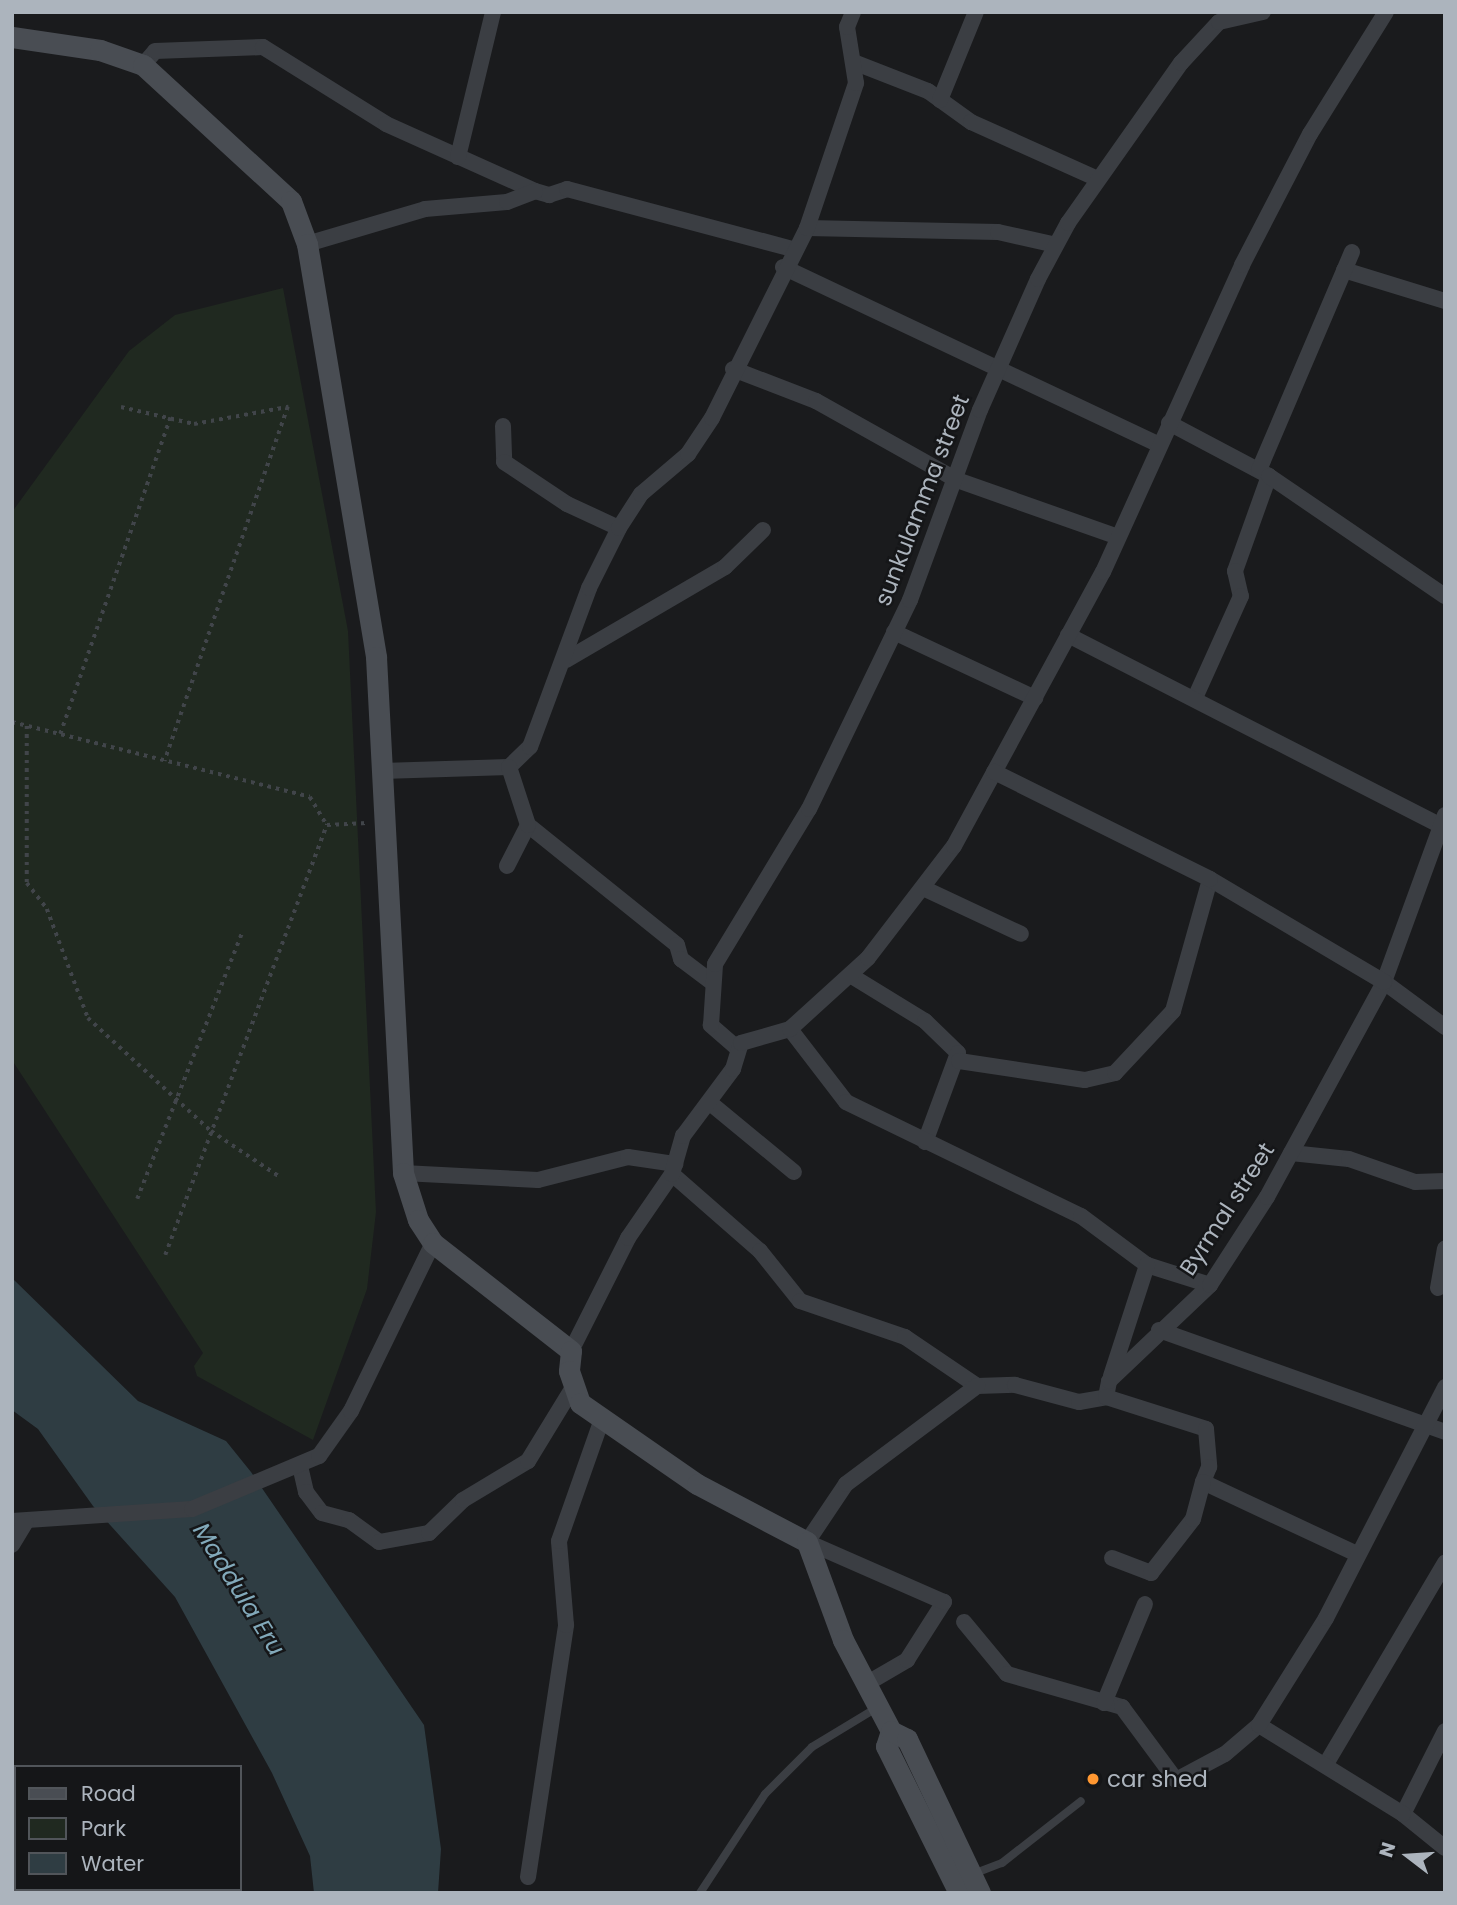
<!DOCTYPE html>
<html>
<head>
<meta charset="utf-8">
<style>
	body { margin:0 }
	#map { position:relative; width:1457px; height:1905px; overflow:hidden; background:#1a1b1d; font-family:Poppins,sans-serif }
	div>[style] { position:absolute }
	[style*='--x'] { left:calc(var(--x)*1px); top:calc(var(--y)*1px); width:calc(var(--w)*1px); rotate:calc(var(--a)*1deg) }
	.green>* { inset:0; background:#202920 }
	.water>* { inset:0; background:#2f3d43 }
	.path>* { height:3.5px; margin-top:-1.75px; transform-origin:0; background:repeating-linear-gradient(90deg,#41454a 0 3.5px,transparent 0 8.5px) }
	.lane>* { height:8px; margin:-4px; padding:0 4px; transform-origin:4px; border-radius:4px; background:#3b3e43 }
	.street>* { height:16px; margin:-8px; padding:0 8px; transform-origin:8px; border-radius:8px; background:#3b3e43 }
	.secondary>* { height:21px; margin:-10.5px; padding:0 10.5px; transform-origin:10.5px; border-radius:10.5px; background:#494d53 }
	.dots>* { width:19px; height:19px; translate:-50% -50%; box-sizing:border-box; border:4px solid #151618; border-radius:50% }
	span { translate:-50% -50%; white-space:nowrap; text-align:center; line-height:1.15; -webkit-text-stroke:5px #151618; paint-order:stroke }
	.street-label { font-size:23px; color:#acb4bd }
	.poi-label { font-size:23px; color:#acb4bd }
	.left { translate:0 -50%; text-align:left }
	.water-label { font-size:24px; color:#82a9ba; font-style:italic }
	.frame { position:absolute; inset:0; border:14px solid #acb4bd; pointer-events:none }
	.legend { position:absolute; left:14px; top:1765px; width:228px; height:126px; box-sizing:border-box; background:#151618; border:2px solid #51555a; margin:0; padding:9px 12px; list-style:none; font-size:21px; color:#acb4bd }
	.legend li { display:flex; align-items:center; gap:14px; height:35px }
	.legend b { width:35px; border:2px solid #51555a }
	.north { position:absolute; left:1373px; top:1821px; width:70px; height:70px; -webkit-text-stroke:5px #151618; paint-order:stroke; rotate:287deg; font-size:19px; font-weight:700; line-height:28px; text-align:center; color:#acb4bd }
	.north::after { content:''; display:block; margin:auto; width:24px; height:32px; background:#acb4bd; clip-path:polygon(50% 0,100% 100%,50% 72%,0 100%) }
</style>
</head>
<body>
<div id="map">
	<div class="green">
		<i style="clip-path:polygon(283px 288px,348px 631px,376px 1212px,367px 1289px,313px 1440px,197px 1376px,194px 1366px,203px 1353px,12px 1060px,12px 512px,129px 351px,175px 315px)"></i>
	</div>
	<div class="water">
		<i style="clip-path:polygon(12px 1278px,138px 1401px,226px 1441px,251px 1472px,424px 1725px,441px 1849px,438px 1893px,314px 1893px,310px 1856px,272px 1773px,175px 1597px,93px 1506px,38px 1429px,12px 1410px)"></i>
	</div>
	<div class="path">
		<i style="--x:121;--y:407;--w:75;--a:13.1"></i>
		<i style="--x:194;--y:424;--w:96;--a:-10.3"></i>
		<i style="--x:288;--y:407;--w:375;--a:109.2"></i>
		<i style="--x:12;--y:722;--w:307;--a:14.1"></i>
		<i style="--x:310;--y:797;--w:33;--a:59"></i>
		<i style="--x:327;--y:825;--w:40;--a:-2.9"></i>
		<i style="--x:27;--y:726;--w:157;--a:90"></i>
		<i style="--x:27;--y:883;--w:33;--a:52"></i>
		<i style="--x:47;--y:909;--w:116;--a:69.4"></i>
		<i style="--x:88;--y:1018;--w:167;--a:42.6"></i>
		<i style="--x:211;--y:1131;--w:83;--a:33.7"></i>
		<i style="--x:60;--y:734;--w:335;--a:-70.8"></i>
		<i style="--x:137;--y:1199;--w:286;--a:-68.5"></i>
		<i style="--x:165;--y:1255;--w:460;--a:-69.4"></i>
	</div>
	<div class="lane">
		<i style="--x:973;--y:1874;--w:31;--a:-21"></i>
		<i style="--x:1002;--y:1863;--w:100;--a:-38.1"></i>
		<i style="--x:700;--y:1893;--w:118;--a:-56.7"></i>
		<i style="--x:765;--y:1794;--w:66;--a:-45"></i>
		<i style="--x:812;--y:1747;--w:77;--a:-31.2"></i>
	</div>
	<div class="street">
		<i style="--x:856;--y:63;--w:77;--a:21.3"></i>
		<i style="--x:928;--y:91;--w:53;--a:35.8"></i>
		<i style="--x:971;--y:122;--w:139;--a:24.2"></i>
		<i style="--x:143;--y:65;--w:18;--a:-49"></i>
		<i style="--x:155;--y:51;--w:108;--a:-2.1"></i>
		<i style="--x:263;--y:47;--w:145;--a:32"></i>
		<i style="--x:386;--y:124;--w:163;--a:24.2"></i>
		<i style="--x:535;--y:191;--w:15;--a:16"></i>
		<i style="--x:549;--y:195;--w:19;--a:-18"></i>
		<i style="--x:567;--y:189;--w:234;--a:14.9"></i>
		<i style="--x:940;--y:100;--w:95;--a:-67.8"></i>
		<i style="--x:458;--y:157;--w:149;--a:-76.4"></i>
		<i style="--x:807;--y:228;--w:191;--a:1.2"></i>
		<i style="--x:998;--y:232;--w:59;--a:12.6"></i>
		<i style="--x:307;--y:244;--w:123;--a:-16.5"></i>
		<i style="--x:425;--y:209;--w:82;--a:-4.9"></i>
		<i style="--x:507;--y:202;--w:30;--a:-21"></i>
		<i style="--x:783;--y:267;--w:416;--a:25.3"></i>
		<i style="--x:1344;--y:270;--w:106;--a:17.1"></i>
		<i style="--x:733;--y:369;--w:89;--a:21.1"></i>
		<i style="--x:816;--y:401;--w:162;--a:29.3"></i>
		<i style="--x:957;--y:480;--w:171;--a:19.5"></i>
		<i style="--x:1169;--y:423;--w:113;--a:27.9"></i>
		<i style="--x:1269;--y:476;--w:101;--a:109.7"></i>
		<i style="--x:1235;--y:571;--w:26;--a:77"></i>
		<i style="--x:1241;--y:596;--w:112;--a:114.3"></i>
		<i style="--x:503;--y:426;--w:36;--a:88"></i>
		<i style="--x:504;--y:462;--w:76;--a:33.7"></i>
		<i style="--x:567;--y:504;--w:57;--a:24.8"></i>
		<i style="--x:1259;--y:470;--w:237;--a:-66.9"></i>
		<i style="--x:1269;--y:476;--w:213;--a:34.3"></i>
		<i style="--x:894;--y:632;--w:156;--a:25.1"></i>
		<i style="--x:1068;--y:635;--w:418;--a:27.1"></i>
		<i style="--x:566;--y:660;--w:184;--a:-30.3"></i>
		<i style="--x:725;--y:567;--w:53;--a:-44.2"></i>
		<i style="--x:382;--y:771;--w:127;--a:-1.8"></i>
		<i style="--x:509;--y:767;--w:29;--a:-44"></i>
		<i style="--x:530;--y:747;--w:170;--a:-69.6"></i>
		<i style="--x:589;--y:588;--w:67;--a:-63.4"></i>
		<i style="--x:619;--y:528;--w:40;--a:-57.1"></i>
		<i style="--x:641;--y:494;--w:62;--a:-40.4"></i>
		<i style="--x:688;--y:454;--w:43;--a:-56.3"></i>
		<i style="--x:712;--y:418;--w:212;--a:-63.4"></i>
		<i style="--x:807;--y:228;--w:153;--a:-71.3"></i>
		<i style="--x:856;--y:83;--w:57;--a:-99.1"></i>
		<i style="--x:847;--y:27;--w:16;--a:-68"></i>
		<i style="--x:1445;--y:815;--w:178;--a:110.1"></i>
		<i style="--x:1384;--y:982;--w:76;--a:36.4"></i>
		<i style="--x:528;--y:825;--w:191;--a:38.8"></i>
		<i style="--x:677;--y:945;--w:15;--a:74"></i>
		<i style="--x:681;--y:959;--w:40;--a:37"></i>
		<i style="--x:507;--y:866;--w:46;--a:-62.9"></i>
		<i style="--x:528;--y:825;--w:61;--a:-108.1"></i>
		<i style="--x:923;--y:888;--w:108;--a:25.1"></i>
		<i style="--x:850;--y:975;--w:88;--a:31.5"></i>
		<i style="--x:925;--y:1021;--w:46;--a:44.1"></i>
		<i style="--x:958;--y:1053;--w:95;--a:110.3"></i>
		<i style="--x:790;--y:1029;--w:92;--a:52.5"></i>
		<i style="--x:846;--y:1102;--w:261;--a:25.9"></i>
		<i style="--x:1081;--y:1216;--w:82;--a:36.6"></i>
		<i style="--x:1147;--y:1265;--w:66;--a:17.6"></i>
		<i style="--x:737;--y:1048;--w:35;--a:-139"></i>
		<i style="--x:711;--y:1025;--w:61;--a:-86.2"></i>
		<i style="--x:715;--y:964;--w:181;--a:-58.8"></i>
		<i style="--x:809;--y:809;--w:232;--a:-64.2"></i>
		<i style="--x:910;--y:600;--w:202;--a:-69.8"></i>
		<i style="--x:980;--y:410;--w:143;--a:-66.1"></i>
		<i style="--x:1038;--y:279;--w:64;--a:-61.8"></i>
		<i style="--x:1068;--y:223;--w:196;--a:-54.8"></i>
		<i style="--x:1181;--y:63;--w:56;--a:-47.2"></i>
		<i style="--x:1219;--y:22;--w:45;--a:-12.8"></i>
		<i style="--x:959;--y:1061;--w:127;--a:8.6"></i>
		<i style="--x:1085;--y:1080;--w:31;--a:-13"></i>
		<i style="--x:1115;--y:1073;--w:85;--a:-46.9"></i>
		<i style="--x:1173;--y:1011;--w:137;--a:-74.3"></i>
		<i style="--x:709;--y:1102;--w:110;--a:39.5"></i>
		<i style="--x:1291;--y:1153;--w:58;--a:5.9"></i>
		<i style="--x:1349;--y:1159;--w:70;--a:19.2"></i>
		<i style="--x:1415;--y:1182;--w:30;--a:-2"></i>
		<i style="--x:403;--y:1173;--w:135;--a:3"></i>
		<i style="--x:538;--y:1180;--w:93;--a:-14.3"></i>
		<i style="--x:628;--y:1157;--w:48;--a:8.5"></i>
		<i style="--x:672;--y:1174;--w:117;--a:41.2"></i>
		<i style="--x:760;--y:1251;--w:64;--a:51.3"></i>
		<i style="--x:800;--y:1301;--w:111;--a:18.9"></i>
		<i style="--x:905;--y:1337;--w:87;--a:34.2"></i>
		<i style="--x:1438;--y:1288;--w:40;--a:-80"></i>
		<i style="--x:1159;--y:1330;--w:304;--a:19.6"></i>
		<i style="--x:571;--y:1351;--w:127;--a:-63.2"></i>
		<i style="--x:628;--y:1238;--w:78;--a:-55.5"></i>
		<i style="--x:672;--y:1174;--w:40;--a:-74"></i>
		<i style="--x:683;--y:1136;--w:84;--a:-53.3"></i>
		<i style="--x:733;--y:1069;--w:27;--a:-73"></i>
		<i style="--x:741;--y:1043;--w:51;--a:-15.9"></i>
		<i style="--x:790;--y:1029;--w:105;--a:-42.3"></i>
		<i style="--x:868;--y:958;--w:141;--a:-52.5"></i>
		<i style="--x:954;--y:846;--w:312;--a:-61.5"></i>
		<i style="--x:1103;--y:572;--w:337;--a:-65.6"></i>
		<i style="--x:1242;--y:265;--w:148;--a:-62.6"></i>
		<i style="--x:1310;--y:134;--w:144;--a:-58.1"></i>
		<i style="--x:1111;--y:1376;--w:117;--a:-72"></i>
		<i style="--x:977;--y:1386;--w:38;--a:-2"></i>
		<i style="--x:1015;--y:1385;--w:66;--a:14.9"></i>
		<i style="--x:1079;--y:1402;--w:27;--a:-10"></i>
		<i style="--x:1106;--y:1397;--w:16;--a:-79"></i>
		<i style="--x:1109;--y:1381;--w:139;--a:-43.5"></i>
		<i style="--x:1210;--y:1285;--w:105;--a:-57.1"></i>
		<i style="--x:1267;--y:1197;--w:245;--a:-61.4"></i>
		<i style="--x:1384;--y:982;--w:202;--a:-149.4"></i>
		<i style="--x:1210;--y:879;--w:241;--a:-153.6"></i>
		<i style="--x:1106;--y:1397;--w:105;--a:17.7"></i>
		<i style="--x:1206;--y:1429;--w:38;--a:85"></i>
		<i style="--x:1209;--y:1467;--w:16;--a:112"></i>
		<i style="--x:1203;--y:1482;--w:170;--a:25.1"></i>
		<i style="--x:300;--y:1466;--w:27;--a:77"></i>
		<i style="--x:306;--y:1492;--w:26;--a:53"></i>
		<i style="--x:322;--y:1513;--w:28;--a:15"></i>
		<i style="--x:349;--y:1520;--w:37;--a:36"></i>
		<i style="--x:379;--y:1542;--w:51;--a:-10.2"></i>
		<i style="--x:429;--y:1533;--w:47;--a:-44.1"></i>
		<i style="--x:463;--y:1500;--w:76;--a:-31"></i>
		<i style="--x:528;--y:1461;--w:84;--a:-58.6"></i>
		<i style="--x:12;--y:1521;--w:180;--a:-3.8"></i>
		<i style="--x:192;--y:1509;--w:138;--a:-22.7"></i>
		<i style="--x:319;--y:1456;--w:55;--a:-54.6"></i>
		<i style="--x:351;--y:1411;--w:187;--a:-64"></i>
		<i style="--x:12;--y:1545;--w:27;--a:-59"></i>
		<i style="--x:1112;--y:1558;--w:42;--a:21"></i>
		<i style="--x:1151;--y:1573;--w:68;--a:-52.1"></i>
		<i style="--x:1193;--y:1519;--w:38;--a:-75"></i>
		<i style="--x:964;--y:1622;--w:67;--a:50.4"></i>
		<i style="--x:1007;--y:1674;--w:120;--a:16"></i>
		<i style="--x:1122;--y:1707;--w:91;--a:53.5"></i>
		<i style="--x:1176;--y:1780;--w:55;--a:-28"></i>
		<i style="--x:1225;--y:1754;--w:45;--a:-40.5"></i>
		<i style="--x:866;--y:1684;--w:48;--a:-30.3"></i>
		<i style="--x:907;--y:1660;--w:69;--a:-57.5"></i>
		<i style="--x:944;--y:1602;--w:150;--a:-156.3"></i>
		<i style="--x:807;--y:1542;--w:70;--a:-56.1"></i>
		<i style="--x:846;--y:1484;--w:164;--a:-36.8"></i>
		<i style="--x:1104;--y:1703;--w:107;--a:-67.5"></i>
		<i style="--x:1445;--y:1731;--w:93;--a:116.8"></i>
		<i style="--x:1403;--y:1814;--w:54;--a:39"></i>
		<i style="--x:1326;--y:1764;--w:234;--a:-59.4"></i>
		<i style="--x:1403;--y:1814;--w:169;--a:-148.3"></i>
		<i style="--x:1259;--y:1725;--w:126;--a:-57.9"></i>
		<i style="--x:1326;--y:1618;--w:260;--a:-62.7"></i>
		<i style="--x:528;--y:1877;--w:255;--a:-81.4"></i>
		<i style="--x:566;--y:1625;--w:84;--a:-94.8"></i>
		<i style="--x:559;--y:1541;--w:129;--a:-70.6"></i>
	</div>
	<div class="secondary">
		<i style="--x:12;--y:37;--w:89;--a:8.4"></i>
		<i style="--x:100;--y:50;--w:46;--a:19.2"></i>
		<i style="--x:143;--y:65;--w:201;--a:42.6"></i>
		<i style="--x:291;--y:201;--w:46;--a:69.6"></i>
		<i style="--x:307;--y:244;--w:419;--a:80.5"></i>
		<i style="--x:376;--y:657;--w:517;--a:87"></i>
		<i style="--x:403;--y:1173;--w:49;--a:72.3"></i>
		<i style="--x:418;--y:1220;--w:27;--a:57"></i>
		<i style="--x:433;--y:1243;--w:175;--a:38"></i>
		<i style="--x:571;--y:1351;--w:20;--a:96"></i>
		<i style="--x:569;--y:1371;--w:34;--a:71"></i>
		<i style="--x:580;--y:1403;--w:142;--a:34.7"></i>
		<i style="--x:697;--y:1484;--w:124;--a:27.8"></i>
		<i style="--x:807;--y:1542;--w:104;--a:69.8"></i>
		<i style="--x:843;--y:1640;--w:103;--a:62.2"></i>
		<i style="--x:891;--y:1731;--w:16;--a:108"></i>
		<i style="--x:886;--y:1746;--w:164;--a:63.6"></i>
		<i style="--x:891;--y:1731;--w:18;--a:27"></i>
		<i style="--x:907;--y:1739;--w:170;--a:64.6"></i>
	</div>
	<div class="dots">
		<i style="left:1093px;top:1779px;background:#ff9731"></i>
	</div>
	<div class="street-label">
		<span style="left:922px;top:500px;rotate:-69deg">sunkulamma street</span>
		<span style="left:1227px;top:1209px;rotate:-57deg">Byrmal street</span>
	</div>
	<div class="poi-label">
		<span class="left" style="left:1107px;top:1779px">car shed</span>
	</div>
	<div class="water-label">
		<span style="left:239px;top:1589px;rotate:58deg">Maddula Eru</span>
	</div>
	<div class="frame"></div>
	<ul class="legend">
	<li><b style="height:9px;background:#494d53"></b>Road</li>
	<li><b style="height:19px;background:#202920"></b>Park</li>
	<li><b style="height:19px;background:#2f3d43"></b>Water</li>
	</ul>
	<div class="north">N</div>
</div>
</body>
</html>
